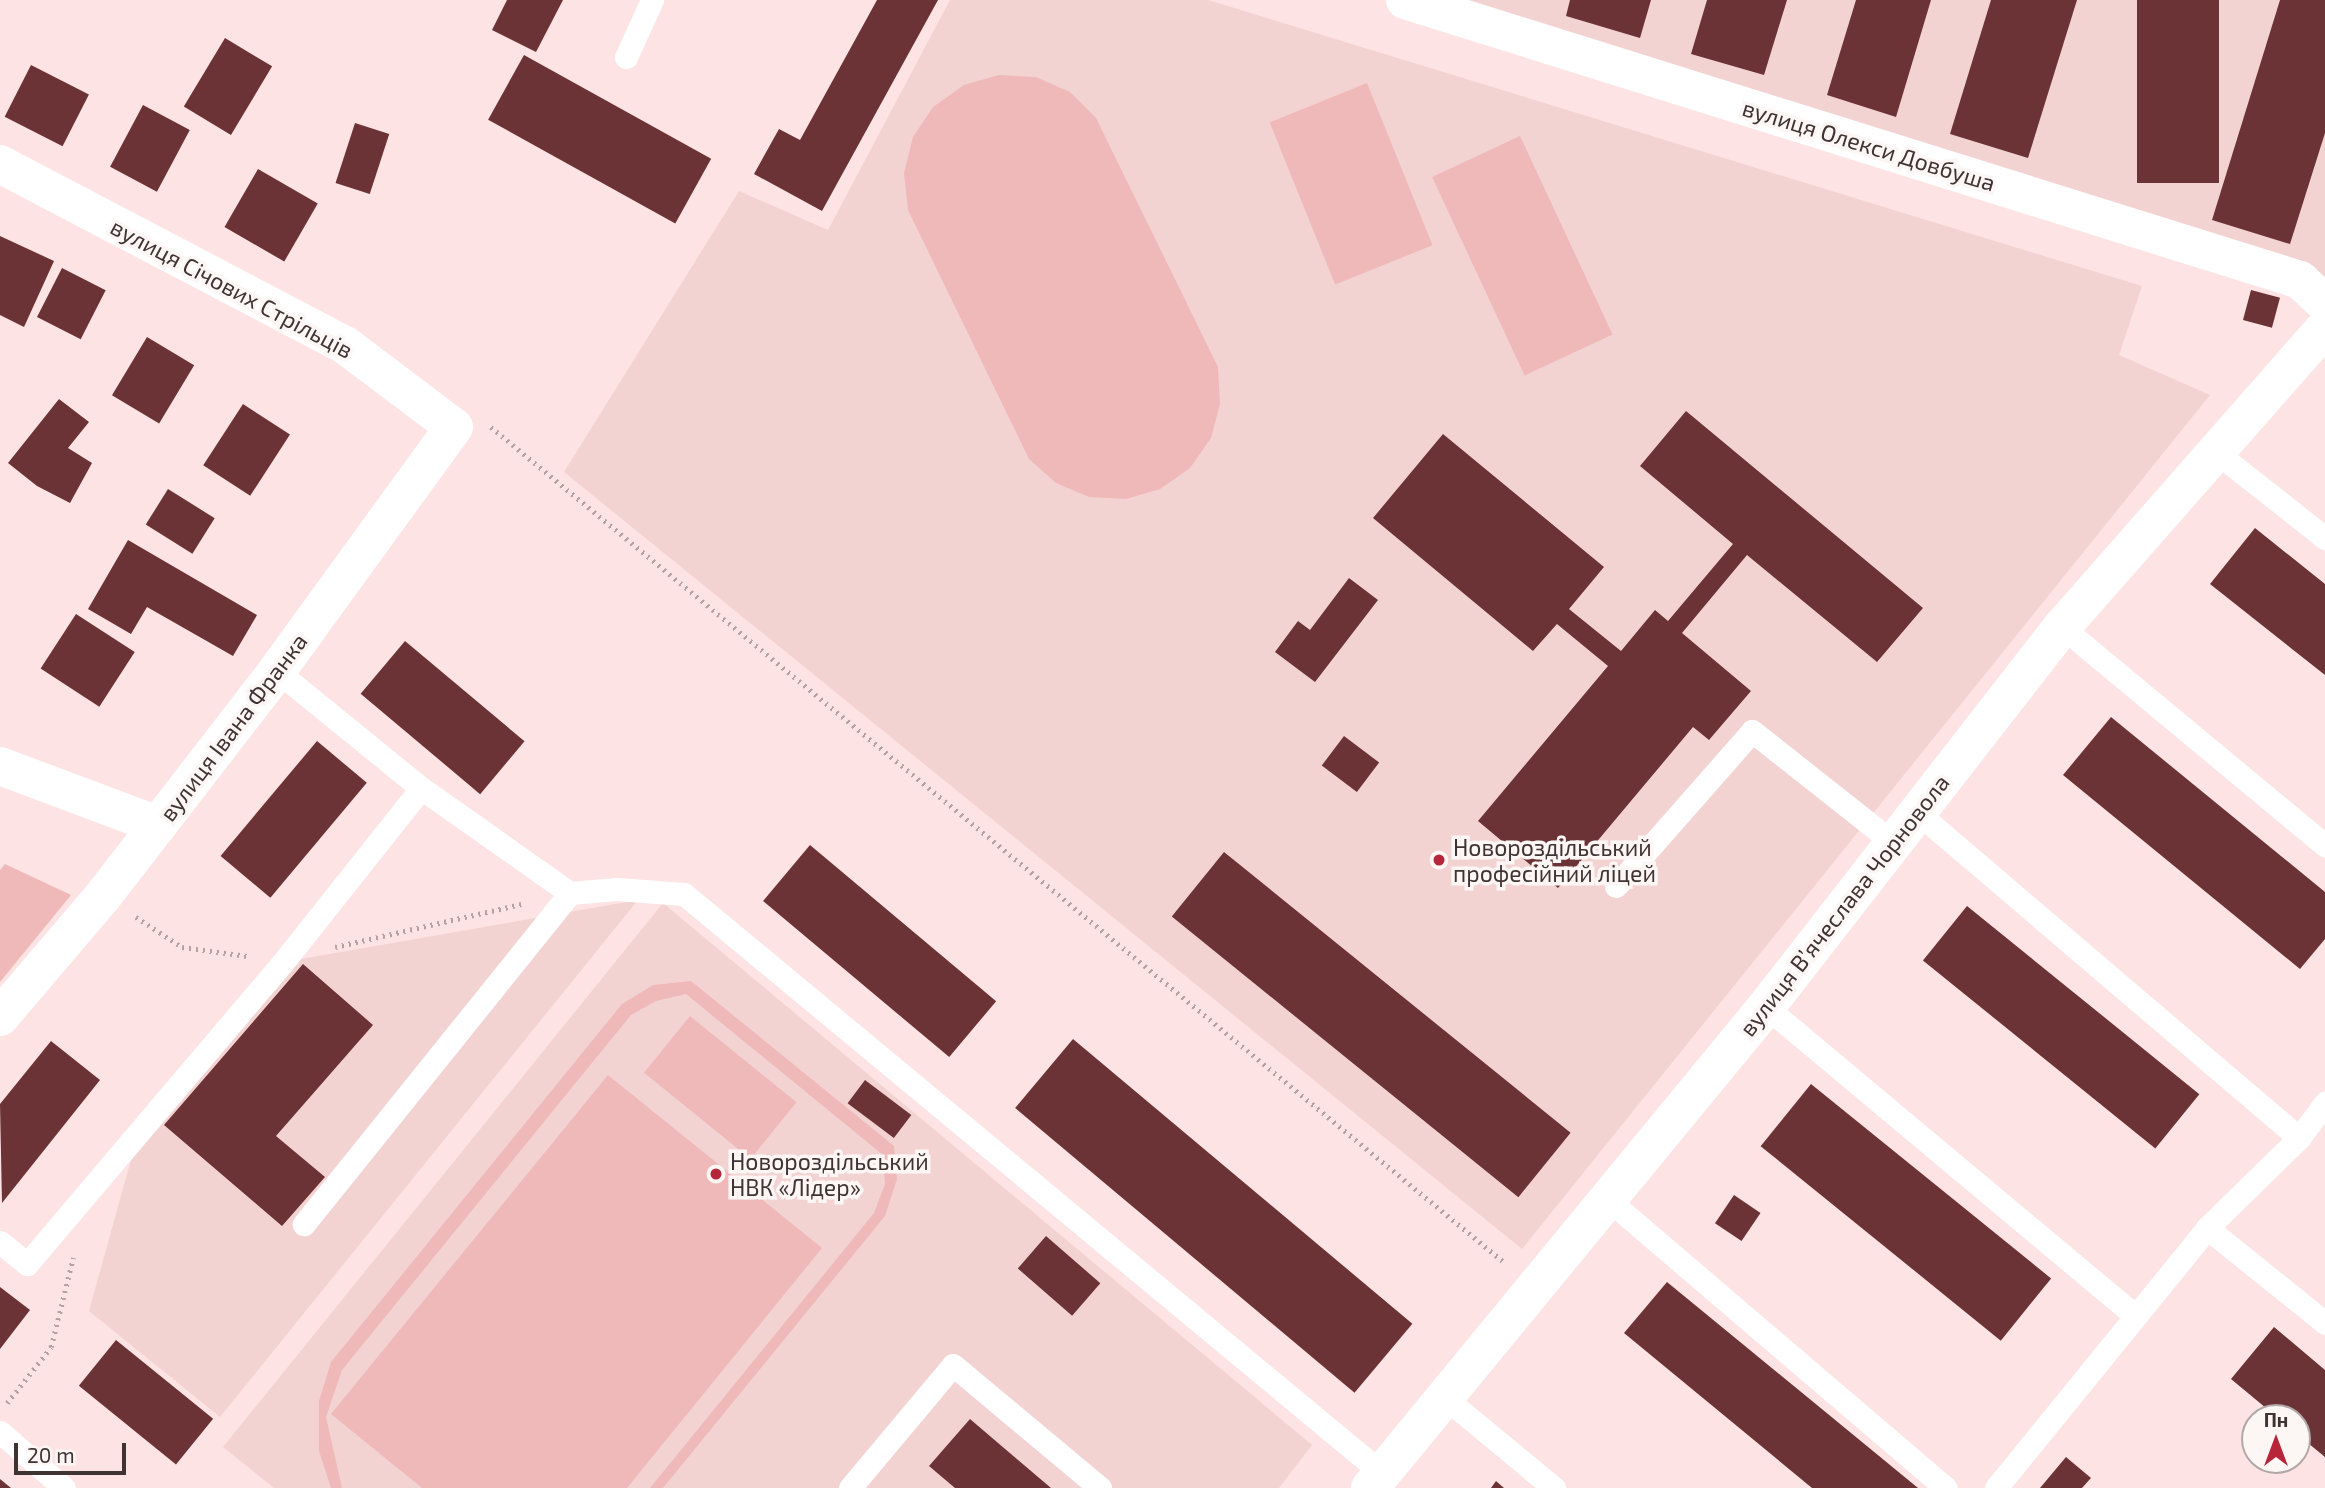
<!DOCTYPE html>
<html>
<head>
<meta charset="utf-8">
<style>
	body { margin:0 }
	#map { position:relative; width:2325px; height:1488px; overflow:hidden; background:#fde3e3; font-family:"Exo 2",sans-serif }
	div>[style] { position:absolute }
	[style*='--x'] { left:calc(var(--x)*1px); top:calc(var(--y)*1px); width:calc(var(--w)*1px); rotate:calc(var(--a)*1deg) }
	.built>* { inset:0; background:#f3d3d2 }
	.green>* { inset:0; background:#eeb9b8; transform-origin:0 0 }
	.building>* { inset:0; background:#6b3335; transform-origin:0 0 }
	.path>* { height:4.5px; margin-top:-2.25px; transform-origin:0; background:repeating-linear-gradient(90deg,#b5a1a0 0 2px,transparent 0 7px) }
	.lane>* { height:23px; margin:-11.5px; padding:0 11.5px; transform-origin:11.5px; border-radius:11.5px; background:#fff }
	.street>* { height:38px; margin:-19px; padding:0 19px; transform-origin:19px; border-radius:19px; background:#fff }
	.dots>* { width:19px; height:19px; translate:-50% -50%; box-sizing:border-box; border:4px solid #fcf6f5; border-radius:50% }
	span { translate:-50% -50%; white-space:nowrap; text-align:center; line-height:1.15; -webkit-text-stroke:7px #fcf6f5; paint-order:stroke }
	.street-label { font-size:23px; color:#403433 }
	.poi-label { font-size:23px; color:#403433 }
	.left { translate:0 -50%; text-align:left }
	.north { position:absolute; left:2241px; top:1404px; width:70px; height:70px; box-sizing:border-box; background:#fcf6f5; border:2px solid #b1a8a7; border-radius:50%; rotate:0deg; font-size:19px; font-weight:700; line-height:28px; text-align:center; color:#403433 }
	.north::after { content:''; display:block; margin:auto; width:24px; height:32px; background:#b62539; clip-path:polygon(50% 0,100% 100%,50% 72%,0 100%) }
	.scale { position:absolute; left:14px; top:1443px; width:112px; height:32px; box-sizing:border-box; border:4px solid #403433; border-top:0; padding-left:9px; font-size:21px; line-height:24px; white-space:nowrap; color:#403433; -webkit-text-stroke:5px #fcf6f5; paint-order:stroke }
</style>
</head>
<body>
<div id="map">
	<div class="built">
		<i style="clip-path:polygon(950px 0,1208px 0,2142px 286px,2119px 355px,2210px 395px,1522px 1249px,564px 472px,739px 191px,828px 230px)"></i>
		<i style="clip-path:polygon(1462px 0,2325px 0,2325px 281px)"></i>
		<i style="clip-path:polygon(638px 900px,220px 1417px,89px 1311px,132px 1156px,301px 959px)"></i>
		<i style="clip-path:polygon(663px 903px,1312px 1445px,1279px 1488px,274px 1488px,223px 1447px)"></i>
	</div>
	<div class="green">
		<i style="clip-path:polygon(999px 75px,1036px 77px,1070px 92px,1096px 118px,1218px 367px,1220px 404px,1211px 438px,1190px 468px,1160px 489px,1126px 499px,1089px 497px,1056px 483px,1029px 459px,908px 210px,904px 173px,913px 137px,933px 107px,964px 85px)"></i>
		<i style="left:1367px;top:83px;width:175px;height:105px;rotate:68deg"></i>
		<i style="left:1520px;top:136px;width:219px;height:97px;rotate:65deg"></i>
		<i style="clip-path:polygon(5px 864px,71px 895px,0 982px,0 870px)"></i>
		<i style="clip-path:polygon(691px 981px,894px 1146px,897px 1179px,885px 1216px,663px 1488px,650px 1488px,874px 1213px,885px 1184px,883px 1155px,686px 994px,656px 1001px,631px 1015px,342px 1370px,326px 1417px,342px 1488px,331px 1488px,319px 1451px,319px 1401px,331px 1362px,622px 1004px,653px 985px)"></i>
		<i style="left:690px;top:1016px;width:137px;height:73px;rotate:39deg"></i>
		<i style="clip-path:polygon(608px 1075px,822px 1248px,627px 1488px,422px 1488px,331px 1414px)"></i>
	</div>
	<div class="building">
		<i style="clip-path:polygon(507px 0,563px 0,536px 52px,492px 30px)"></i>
		<i style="clip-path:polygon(877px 0,938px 0,822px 211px,754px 174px,779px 129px,800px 140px)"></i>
		<i style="clip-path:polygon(1570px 0,1651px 0,1640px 38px,1566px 16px)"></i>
		<i style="clip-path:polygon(1707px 0,1787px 0,1764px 75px,1691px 54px)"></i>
		<i style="clip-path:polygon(1856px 0,1931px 0,1896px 117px,1827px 95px)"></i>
		<i style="clip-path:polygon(1991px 0,2077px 0,2028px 158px,1950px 134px)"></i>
		<i style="left:2137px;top:0;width:82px;height:183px"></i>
		<i style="clip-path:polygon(2280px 0,2325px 0,2325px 133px,2290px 244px,2212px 220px)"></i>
		<i style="left:225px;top:38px;width:55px;height:80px;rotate:31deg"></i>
		<i style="left:524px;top:55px;width:214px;height:74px;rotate:29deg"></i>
		<i style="left:31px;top:65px;width:65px;height:58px;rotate:27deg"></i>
		<i style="left:143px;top:105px;width:53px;height:70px;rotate:28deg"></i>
		<i style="left:355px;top:123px;width:36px;height:63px;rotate:18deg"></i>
		<i style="left:258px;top:169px;width:69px;height:67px;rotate:30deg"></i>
		<i style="clip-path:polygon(0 236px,54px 261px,24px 327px,0 315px)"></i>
		<i style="left:62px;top:268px;width:49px;height:55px;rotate:27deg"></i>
		<i style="left:2251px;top:290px;width:30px;height:31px;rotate:15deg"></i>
		<i style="left:147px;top:337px;width:55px;height:68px;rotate:31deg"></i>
		<i style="clip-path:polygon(59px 399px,89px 422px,68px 448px,92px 463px,70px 503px,37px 486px,8px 463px)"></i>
		<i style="left:243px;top:404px;width:56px;height:73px;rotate:33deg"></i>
		<i style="clip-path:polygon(1686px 411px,1923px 608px,1877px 662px,1747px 555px,1682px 633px,1751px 691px,1709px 740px,1693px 727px,1558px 888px,1478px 821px,1608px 666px,1557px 624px,1533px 651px,1373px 518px,1443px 434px,1604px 567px,1569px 609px,1621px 651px,1655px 610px,1668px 621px,1733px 544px,1640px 466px)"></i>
		<i style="left:168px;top:489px;width:55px;height:42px;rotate:32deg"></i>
		<i style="clip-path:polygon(2255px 528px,2325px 584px,2325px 675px,2210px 584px)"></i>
		<i style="clip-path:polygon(128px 540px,257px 615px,233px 656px,147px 607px,131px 634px,88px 609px)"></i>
		<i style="clip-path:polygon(1349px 578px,1378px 600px,1315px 682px,1275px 652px,1298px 621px,1310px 630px)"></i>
		<i style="left:76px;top:614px;width:70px;height:65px;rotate:33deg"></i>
		<i style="left:405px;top:641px;width:156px;height:69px;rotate:40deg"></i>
		<i style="clip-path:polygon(2111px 717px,2325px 892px,2325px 939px,2300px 969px,2063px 775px)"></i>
		<i style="left:1344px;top:736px;width:44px;height:37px;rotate:37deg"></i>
		<i style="left:317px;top:741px;width:65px;height:150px;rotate:40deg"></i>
		<i style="left:810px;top:845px;width:243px;height:73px;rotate:40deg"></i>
		<i style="left:1224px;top:852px;width:446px;height:83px;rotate:39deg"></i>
		<i style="left:1967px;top:906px;width:299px;height:70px;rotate:39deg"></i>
		<i style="clip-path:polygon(303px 964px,373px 1025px,276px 1136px,325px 1177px,282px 1226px,164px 1125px)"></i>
		<i style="left:1073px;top:1039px;width:443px;height:90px;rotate:40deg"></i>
		<i style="clip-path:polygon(51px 1041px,100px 1080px,2px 1203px,0 1104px)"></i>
		<i style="left:865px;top:1080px;width:58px;height:29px;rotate:37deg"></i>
		<i style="left:1811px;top:1084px;width:309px;height:80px;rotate:39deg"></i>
		<i style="left:1734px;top:1195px;width:32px;height:34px;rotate:34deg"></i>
		<i style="left:1046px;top:1236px;width:72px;height:43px;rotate:41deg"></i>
		<i style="clip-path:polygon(1667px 1282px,1918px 1488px,1812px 1488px,1624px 1333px)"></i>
		<i style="clip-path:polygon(0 1287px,30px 1310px,0 1349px)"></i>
		<i style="clip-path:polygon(2274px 1327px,2325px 1370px,2325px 1457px,2297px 1434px,2297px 1418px,2278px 1418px,2231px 1379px)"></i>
		<i style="left:116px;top:1340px;width:125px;height:59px;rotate:39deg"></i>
		<i style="clip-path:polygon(970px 1419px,1051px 1488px,955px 1488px,929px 1466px)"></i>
		<i style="clip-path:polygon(2066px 1457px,2091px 1478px,2082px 1488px,2040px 1488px)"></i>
		<i style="clip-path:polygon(0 1479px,11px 1488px,0 1488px)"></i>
		<i style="clip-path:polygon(1496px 1481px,1504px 1488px,1491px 1488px)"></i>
	</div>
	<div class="path">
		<i style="--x:491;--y:427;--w:1314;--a:39.5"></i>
		<i style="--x:136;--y:917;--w:55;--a:33.1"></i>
		<i style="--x:182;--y:947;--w:66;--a:7.9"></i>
		<i style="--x:335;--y:947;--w:191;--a:-13"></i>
		<i style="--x:7;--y:1403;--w:71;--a:-51.8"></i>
		<i style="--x:51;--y:1347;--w:92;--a:-76.1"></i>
	</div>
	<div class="lane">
		<i style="--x:626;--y:57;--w:63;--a:-65.5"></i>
		<i style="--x:2216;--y:452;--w:139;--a:38.3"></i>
		<i style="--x:2062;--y:627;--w:342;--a:39.7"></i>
		<i style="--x:277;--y:671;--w:186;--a:39.1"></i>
		<i style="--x:421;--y:788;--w:182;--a:35.2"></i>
		<i style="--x:570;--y:893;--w:425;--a:128.8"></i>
		<i style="--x:1918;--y:813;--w:501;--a:40.46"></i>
		<i style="--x:1616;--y:886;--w:206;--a:-48.7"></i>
		<i style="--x:1752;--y:731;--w:181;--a:38.3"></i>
		<i style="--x:570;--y:893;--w:47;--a:-4.9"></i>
		<i style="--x:617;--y:889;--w:67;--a:4.3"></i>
		<i style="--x:684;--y:894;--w:907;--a:39.68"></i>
		<i style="--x:1766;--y:1007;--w:480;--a:39.9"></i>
		<i style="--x:1605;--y:1197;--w:448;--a:40.5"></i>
		<i style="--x:2207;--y:1228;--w:151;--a:38.8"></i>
		<i style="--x:0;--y:1242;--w:35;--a:39"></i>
		<i style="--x:27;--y:1264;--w:404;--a:-49.7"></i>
		<i style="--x:288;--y:956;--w:214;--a:-51.6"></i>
		<i style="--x:1444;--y:1397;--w:143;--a:39.6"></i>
		<i style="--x:0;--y:1432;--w:85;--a:41.2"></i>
		<i style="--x:850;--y:1488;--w:160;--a:-50.1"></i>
		<i style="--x:953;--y:1365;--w:192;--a:39.9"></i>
		<i style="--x:1996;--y:1488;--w:335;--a:-50.9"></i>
		<i style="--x:2207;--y:1228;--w:129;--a:-44.4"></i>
		<i style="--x:2299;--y:1138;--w:44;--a:-53.4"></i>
	</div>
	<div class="street">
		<i style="--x:1405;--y:0;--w:938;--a:17.37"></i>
		<i style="--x:2300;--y:280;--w:34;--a:43"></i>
		<i style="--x:0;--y:164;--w:390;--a:27.7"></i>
		<i style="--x:345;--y:345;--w:136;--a:37"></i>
		<i style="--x:454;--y:427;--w:301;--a:126"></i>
		<i style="--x:277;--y:671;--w:284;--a:127.7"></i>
		<i style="--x:103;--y:896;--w:159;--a:130.4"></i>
		<i style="--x:0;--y:766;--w:169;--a:20.5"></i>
		<i style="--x:1370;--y:1488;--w:623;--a:-50.54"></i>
		<i style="--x:1766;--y:1007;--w:482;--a:-52.1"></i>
		<i style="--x:2062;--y:627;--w:398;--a:-48.7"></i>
	</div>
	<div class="dots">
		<i style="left:1439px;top:860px;background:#b62539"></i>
		<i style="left:716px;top:1174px;background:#b62539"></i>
	</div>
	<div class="street-label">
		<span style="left:1869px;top:145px;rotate:17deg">вулиця Олекси Довбуша</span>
		<span style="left:232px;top:288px;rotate:28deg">вулиця Січових Стрільців</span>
		<span style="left:233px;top:727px;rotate:-53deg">вулиця Івана Франка</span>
		<span style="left:1844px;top:905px;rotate:-52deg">вулиця Вʼячеслава Чорновола</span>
	</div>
	<div class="poi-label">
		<span class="left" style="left:1453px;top:860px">Новороздільський<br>професійний ліцей</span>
		<span class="left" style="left:730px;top:1174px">Новороздільський<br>НВК «Лідер»</span>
	</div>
	<div class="north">Пн</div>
	<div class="scale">20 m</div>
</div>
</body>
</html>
